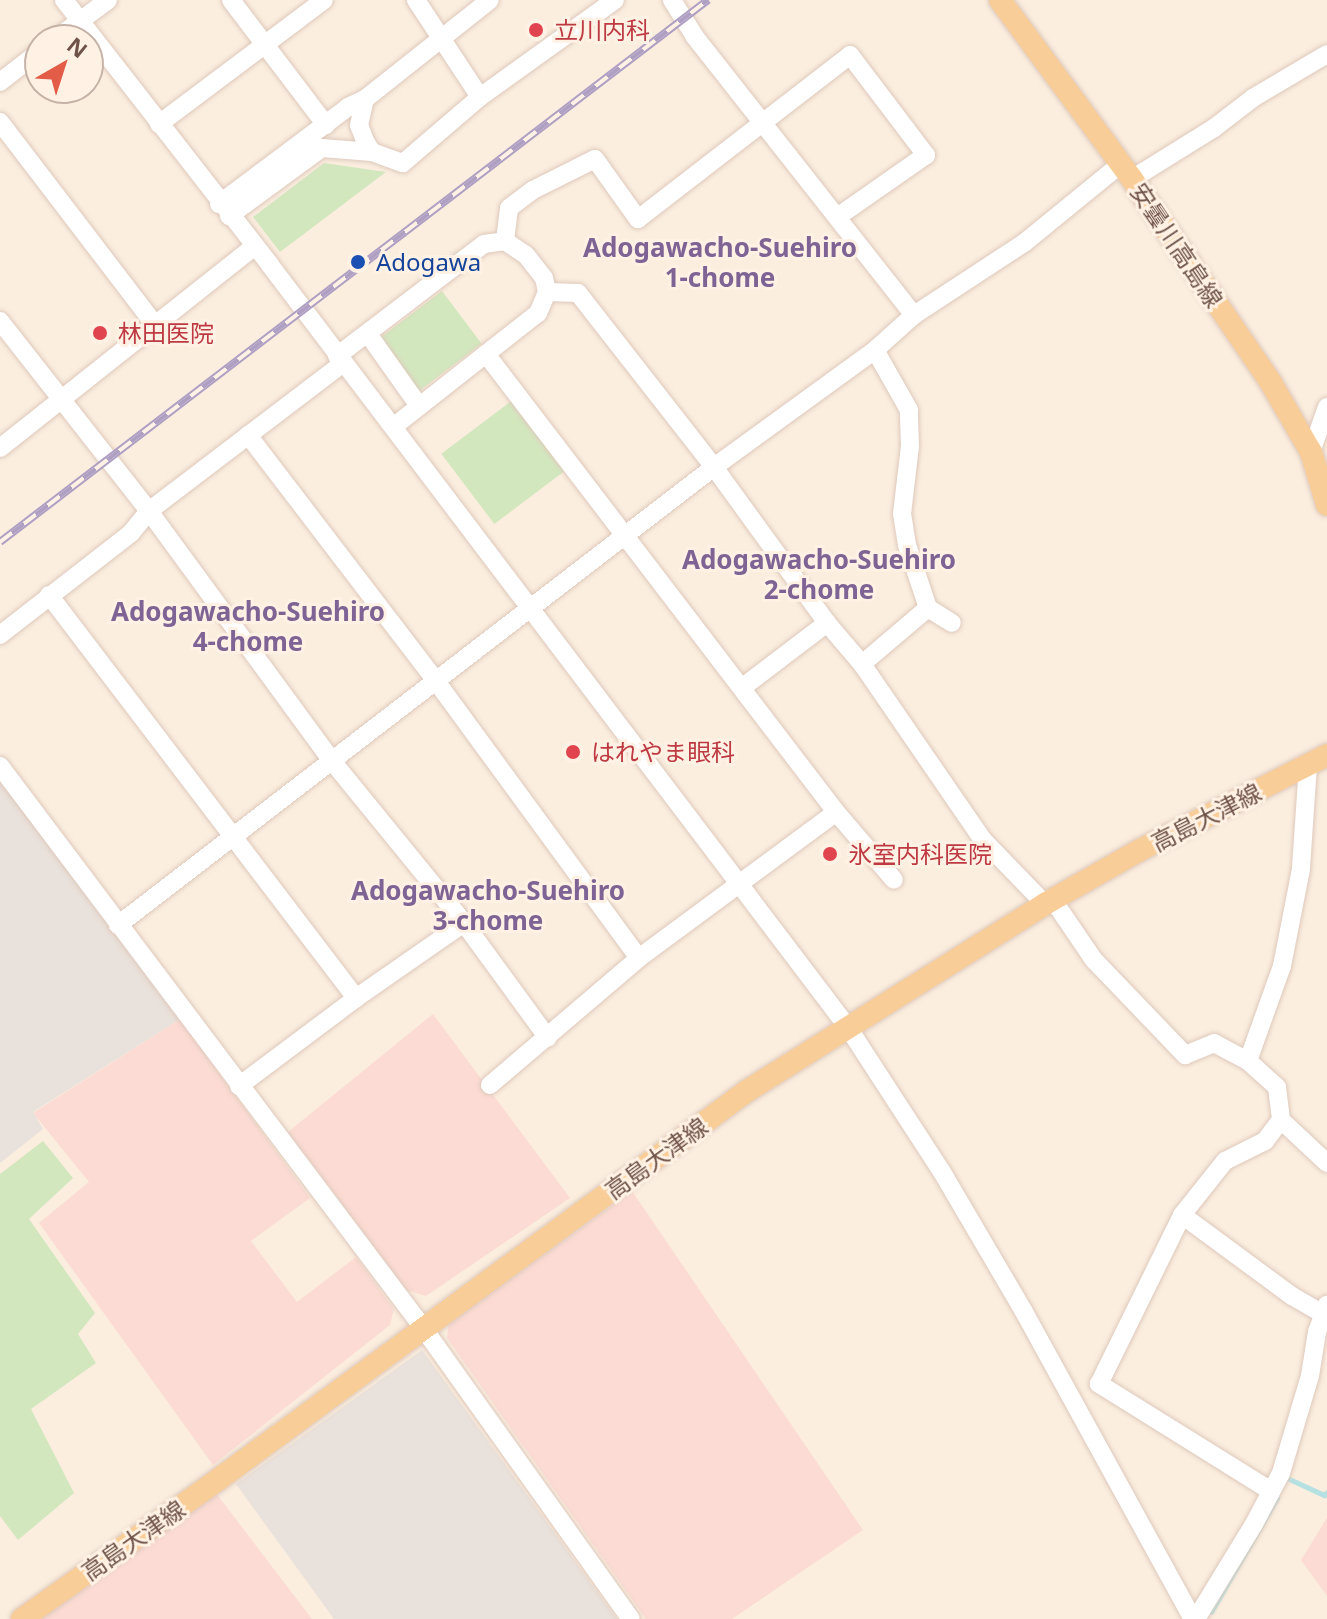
<!DOCTYPE html>
<html>
<head>
<meta charset="utf-8">
<style>
	body { margin:0 }
	#map { position:relative; width:1327px; height:1619px; overflow:hidden; background:#fbeedf; font-family:"Noto Sans","Noto Sans JP",sans-serif }
	div>[style] { position:absolute }
	[style*='--x'] { left:calc(var(--x)*1px); top:calc(var(--y)*1px); width:calc(var(--w)*1px); rotate:calc(var(--a)*1deg) }
	.commercial>* { inset:0; background:#fbdbd3 }
	.industrial>* { inset:0; background:#e9e1db }
	.green>* { inset:0; background:#d3e7bf; transform-origin:0 0 }
	.stream>* { height:5px; margin:-2.5px; padding:0 2.5px; transform-origin:2.5px; border-radius:2.5px; background:#b5e1e3 }
	.roads { filter:drop-shadow(0 0 2px #dec9bc) drop-shadow(0 0 2px #dec9bc) }
	.minor>* { height:18px; margin:-9px; padding:0 9px; transform-origin:9px; border-radius:9px; background:#fff }
	.major>* { height:22px; margin:-11px; padding:0 11px; transform-origin:11px; border-radius:11px; background:#f9cd98 }
	.rail>* { height:8px; margin-top:-4px; transform-origin:0; background:repeating-linear-gradient(90deg,#fff2e5 0 15px,#af9fc3 0 30px); box-sizing:border-box; border-block:2px solid #af9fc3 }
	.dots>* { width:22px; height:22px; translate:-50% -50%; box-sizing:border-box; border:4px solid #fff2e5; border-radius:50% }
	span { translate:-50% -50%; white-space:nowrap; text-align:center; line-height:1.15; -webkit-text-stroke:6px #fff2e5; paint-order:stroke }
	.health-label { font-size:24px; color:#be3a42 }
	.left { translate:0 -50%; text-align:left }
	.street-label { font-size:24px; color:#705348 }
	.transit-label { font-size:24px; color:#164399 }
	.neighbourhood-label { font-size:26px; color:#7f6394; font-weight:700 }
	.north { position:absolute; left:24px; top:24px; width:80px; height:80px; box-sizing:border-box; background:#fff2e5; border:2px solid #c6b2a6; border-radius:50%; rotate:39deg; font-size:22px; font-weight:700; line-height:32px; text-align:center; color:#705348 }
	.north::after { content:''; display:block; margin:auto; width:28px; height:36px; background:#e35c47; clip-path:polygon(50% 0,100% 100%,50% 72%,0 100%) }
</style>
</head>
<body>
<div id="map">
	<div class="commercial">
		<i style="clip-path:polygon(433px 1014px,570px 1198px,426px 1296px,406px 1290px,288px 1132px)"></i>
		<i style="clip-path:polygon(180px 1019px,310px 1198px,251px 1241px,297px 1302px,356px 1257px,394px 1309px,390px 1325px,213px 1465px,39px 1223px,89px 1182px,33px 1113px)"></i>
		<i style="clip-path:polygon(632px 1191px,863px 1530px,732px 1619px,646px 1619px,447px 1338px,449px 1323px)"></i>
		<i style="clip-path:polygon(216px 1493px,312px 1619px,39px 1619px)"></i>
		<i style="clip-path:polygon(1327px 1518px,1327px 1596px,1301px 1560px)"></i>
	</div>
	<div class="industrial">
		<i style="clip-path:polygon(0 778px,180px 1019px,33px 1112px,43px 1129px,0 1163px)"></i>
		<i style="clip-path:polygon(422px 1350px,617px 1619px,334px 1619px,236px 1484px)"></i>
	</div>
	<div class="green">
		<i style="clip-path:polygon(324px 163px,386px 172px,280px 252px,253px 217px)"></i>
		<i style="left:442px;top:291px;width:66px;height:79px;rotate:53deg"></i>
		<i style="left:514px;top:399px;width:88px;height:91px;rotate:53deg"></i>
		<i style="clip-path:polygon(43px 1141px,73px 1178px,29px 1219px,95px 1313px,78px 1334px,96px 1363px,31px 1409px,74px 1493px,18px 1540px,0 1516px,0 1174px)"></i>
	</div>
	<div class="stream">
		<i style="--x:1287;--y:1478;--w:41;--a:24.7"></i>
		<i style="--x:1324;--y:1495;--w:4;--a:-45"></i>
		<i style="--x:1211;--y:1612;--w:132;--a:-59.9"></i>
	</div>
	<div class="roads">
		<div class="minor">
			<i style="--x:64;--y:0;--w:336;--a:52.1"></i>
			<i style="--x:270;--y:265;--w:959;--a:52.84"></i>
			<i style="--x:849;--y:1029;--w:171;--a:57"></i>
			<i style="--x:942;--y:1172;--w:160;--a:59.6"></i>
			<i style="--x:1023;--y:1310;--w:353;--a:61.2"></i>
			<i style="--x:231;--y:0;--w:157;--a:52.8"></i>
			<i style="--x:416;--y:0;--w:116;--a:56.6"></i>
			<i style="--x:672;--y:0;--w:44;--a:58.1"></i>
			<i style="--x:695;--y:37;--w:354;--a:51.8"></i>
			<i style="--x:54;--y:40;--w:67;--a:-36.5"></i>
			<i style="--x:0;--y:82;--w:51;--a:-37.8"></i>
			<i style="--x:365;--y:99;--w:27;--a:103"></i>
			<i style="--x:359;--y:125;--w:17;--a:69"></i>
			<i style="--x:365;--y:141;--w:13;--a:58"></i>
			<i style="--x:372;--y:152;--w:33;--a:20"></i>
			<i style="--x:403;--y:163;--w:101;--a:-40.6"></i>
			<i style="--x:480;--y:97;--w:166;--a:-35.7"></i>
			<i style="--x:0;--y:122;--w:257;--a:52.6"></i>
			<i style="--x:159;--y:124;--w:206;--a:-36.9"></i>
			<i style="--x:1132;--y:179;--w:97;--a:-31.9"></i>
			<i style="--x:1214;--y:128;--w:49;--a:-37.6"></i>
			<i style="--x:1253;--y:98;--w:86;--a:-30.7"></i>
			<i style="--x:219;--y:204;--w:161;--a:-36.9"></i>
			<i style="--x:348;--y:107;--w:19;--a:-25"></i>
			<i style="--x:365;--y:99;--w:159;--a:-38.4"></i>
			<i style="--x:229;--y:216;--w:115;--a:-36.2"></i>
			<i style="--x:322;--y:148;--w:50;--a:4.6"></i>
			<i style="--x:505;--y:241;--w:33;--a:-83"></i>
			<i style="--x:509;--y:208;--w:30;--a:-37"></i>
			<i style="--x:533;--y:190;--w:69;--a:-26.6"></i>
			<i style="--x:595;--y:159;--w:74;--a:54.4"></i>
			<i style="--x:638;--y:219;--w:268;--a:-37.7"></i>
			<i style="--x:850;--y:55;--w:126;--a:52.8"></i>
			<i style="--x:926;--y:155;--w:108;--a:145.1"></i>
			<i style="--x:547;--y:292;--w:31;--a:2"></i>
			<i style="--x:578;--y:293;--w:221;--a:52"></i>
			<i style="--x:714;--y:467;--w:193;--a:54.1"></i>
			<i style="--x:827;--y:623;--w:54;--a:49.5"></i>
			<i style="--x:862;--y:664;--w:214;--a:55.5"></i>
			<i style="--x:983;--y:840;--w:89;--a:45.9"></i>
			<i style="--x:0;--y:321;--w:241;--a:51.9"></i>
			<i style="--x:149;--y:511;--w:310;--a:53.8"></i>
			<i style="--x:332;--y:761;--w:209;--a:50.8"></i>
			<i style="--x:464;--y:923;--w:142;--a:53.9"></i>
			<i style="--x:368;--y:334;--w:88;--a:54.7"></i>
			<i style="--x:486;--y:354;--w:576;--a:52.61"></i>
			<i style="--x:836;--y:812;--w:89;--a:49.5"></i>
			<i style="--x:337;--y:356;--w:185;--a:-37.3"></i>
			<i style="--x:484;--y:244;--w:21;--a:-8"></i>
			<i style="--x:505;--y:241;--w:25;--a:34"></i>
			<i style="--x:526;--y:255;--w:29;--a:52"></i>
			<i style="--x:544;--y:278;--w:14;--a:78"></i>
			<i style="--x:547;--y:292;--w:23;--a:113"></i>
			<i style="--x:538;--y:313;--w:184;--a:141.8"></i>
			<i style="--x:248;--y:435;--w:310;--a:52.6"></i>
			<i style="--x:436;--y:681;--w:343;--a:53.8"></i>
			<i style="--x:0;--y:448;--w:324;--a:-38.4"></i>
			<i style="--x:1311;--y:452;--w:48;--a:-70.4"></i>
			<i style="--x:49;--y:595;--w:507;--a:52.7"></i>
			<i style="--x:928;--y:608;--w:28;--a:32"></i>
			<i style="--x:0;--y:635;--w:166;--a:-37.9"></i>
			<i style="--x:131;--y:533;--w:28;--a:-51"></i>
			<i style="--x:149;--y:511;--w:244;--a:-37.3"></i>
			<i style="--x:862;--y:664;--w:87;--a:-40.3"></i>
			<i style="--x:928;--y:608;--w:66;--a:-108.4"></i>
			<i style="--x:907;--y:545;--w:31;--a:-99"></i>
			<i style="--x:902;--y:514;--w:68;--a:-83.3"></i>
			<i style="--x:910;--y:446;--w:36;--a:-92"></i>
			<i style="--x:909;--y:410;--w:69;--a:-119.5"></i>
			<i style="--x:743;--y:687;--w:106;--a:-37.3"></i>
			<i style="--x:1308;--y:765;--w:104;--a:93.9"></i>
			<i style="--x:1301;--y:869;--w:99;--a:101.1"></i>
			<i style="--x:1282;--y:966;--w:101;--a:109.7"></i>
			<i style="--x:1248;--y:1061;--w:39;--a:42"></i>
			<i style="--x:1277;--y:1087;--w:33;--a:83"></i>
			<i style="--x:1281;--y:1120;--w:63;--a:43.1"></i>
			<i style="--x:0;--y:766;--w:705;--a:53.02"></i>
			<i style="--x:424;--y:1329;--w:356;--a:54.5"></i>
			<i style="--x:1053;--y:900;--w:73;--a:55.7"></i>
			<i style="--x:1094;--y:960;--w:132;--a:46.2"></i>
			<i style="--x:1185;--y:1055;--w:31;--a:-22"></i>
			<i style="--x:1214;--y:1043;--w:38;--a:28"></i>
			<i style="--x:118;--y:925;--w:752;--a:-37.54"></i>
			<i style="--x:714;--y:467;--w:199;--a:-36"></i>
			<i style="--x:875;--y:350;--w:52;--a:-41.9"></i>
			<i style="--x:914;--y:315;--w:131;--a:-33.2"></i>
			<i style="--x:1024;--y:243;--w:125;--a:-39.2"></i>
			<i style="--x:490;--y:1085;--w:196;--a:-40.4"></i>
			<i style="--x:639;--y:958;--w:245;--a:-36.5"></i>
			<i style="--x:239;--y:1086;--w:146;--a:-36.9"></i>
			<i style="--x:356;--y:998;--w:131;--a:-34.8"></i>
			<i style="--x:1182;--y:1215;--w:69;--a:-51.5"></i>
			<i style="--x:1225;--y:1161;--w:45;--a:-26.6"></i>
			<i style="--x:1265;--y:1141;--w:26;--a:-53"></i>
			<i style="--x:1271;--y:1491;--w:203;--a:-148.1"></i>
			<i style="--x:1099;--y:1384;--w:188;--a:-63.8"></i>
			<i style="--x:1182;--y:1215;--w:137;--a:36.4"></i>
			<i style="--x:1292;--y:1296;--w:34;--a:30"></i>
			<i style="--x:1196;--y:1619;--w:111;--a:-58.6"></i>
			<i style="--x:1254;--y:1524;--w:58;--a:-62.1"></i>
			<i style="--x:1281;--y:1473;--w:101;--a:-73.4"></i>
			<i style="--x:1310;--y:1376;--w:45;--a:-81"></i>
			<i style="--x:1317;--y:1332;--w:29;--a:-70"></i>
		</div>
		<div class="major">
			<i style="--x:1000;--y:0;--w:222;--a:53.6"></i>
			<i style="--x:1132;--y:179;--w:247;--a:55.7"></i>
			<i style="--x:1271;--y:383;--w:80;--a:59.9"></i>
			<i style="--x:1311;--y:452;--w:55;--a:73.2"></i>
			<i style="--x:22;--y:1619;--w:242;--a:-35.4"></i>
			<i style="--x:219;--y:1479;--w:655;--a:-36.31"></i>
			<i style="--x:747;--y:1091;--w:352;--a:-32.1"></i>
			<i style="--x:1045;--y:904;--w:109;--a:-29.6"></i>
			<i style="--x:1140;--y:850;--w:210;--a:-26.9"></i>
		</div>
	</div>
	<div class="rail">
		<i style="--x:0;--y:542;--w:892;--a:-37.44"></i>
	</div>
	<div class="dots">
		<i style="left:536px;top:30px;background:#e0444e"></i>
		<i style="left:358px;top:262px;background:#1a4fb4"></i>
		<i style="left:100px;top:333px;background:#e0444e"></i>
		<i style="left:573px;top:752px;background:#e0444e"></i>
		<i style="left:830px;top:854px;background:#e0444e"></i>
	</div>
	<div class="health-label">
		<span class="left" style="left:554px;top:30px">立川内科</span>
		<span class="left" style="left:118px;top:333px">林田医院</span>
		<span class="left" style="left:591px;top:752px">はれやま眼科</span>
		<span class="left" style="left:848px;top:854px">氷室内科医院</span>
	</div>
	<div class="street-label">
		<span style="left:1177px;top:245px;rotate:56deg">安曇川高島線</span>
		<span style="left:1206px;top:817px;rotate:-27deg">高島大津線</span>
		<span style="left:656px;top:1158px;rotate:-36deg">高島大津線</span>
		<span style="left:133px;top:1540px;rotate:-35deg">高島大津線</span>
	</div>
	<div class="transit-label">
		<span class="left" style="left:376px;top:262px">Adogawa</span>
	</div>
	<div class="neighbourhood-label">
		<span style="left:720px;top:263px">Adogawacho-Suehiro<br>1-chome</span>
		<span style="left:819px;top:575px">Adogawacho-Suehiro<br>2-chome</span>
		<span style="left:248px;top:627px">Adogawacho-Suehiro<br>4-chome</span>
		<span style="left:488px;top:906px">Adogawacho-Suehiro<br>3-chome</span>
	</div>
	<div class="north">N</div>
</div>
</body>
</html>
